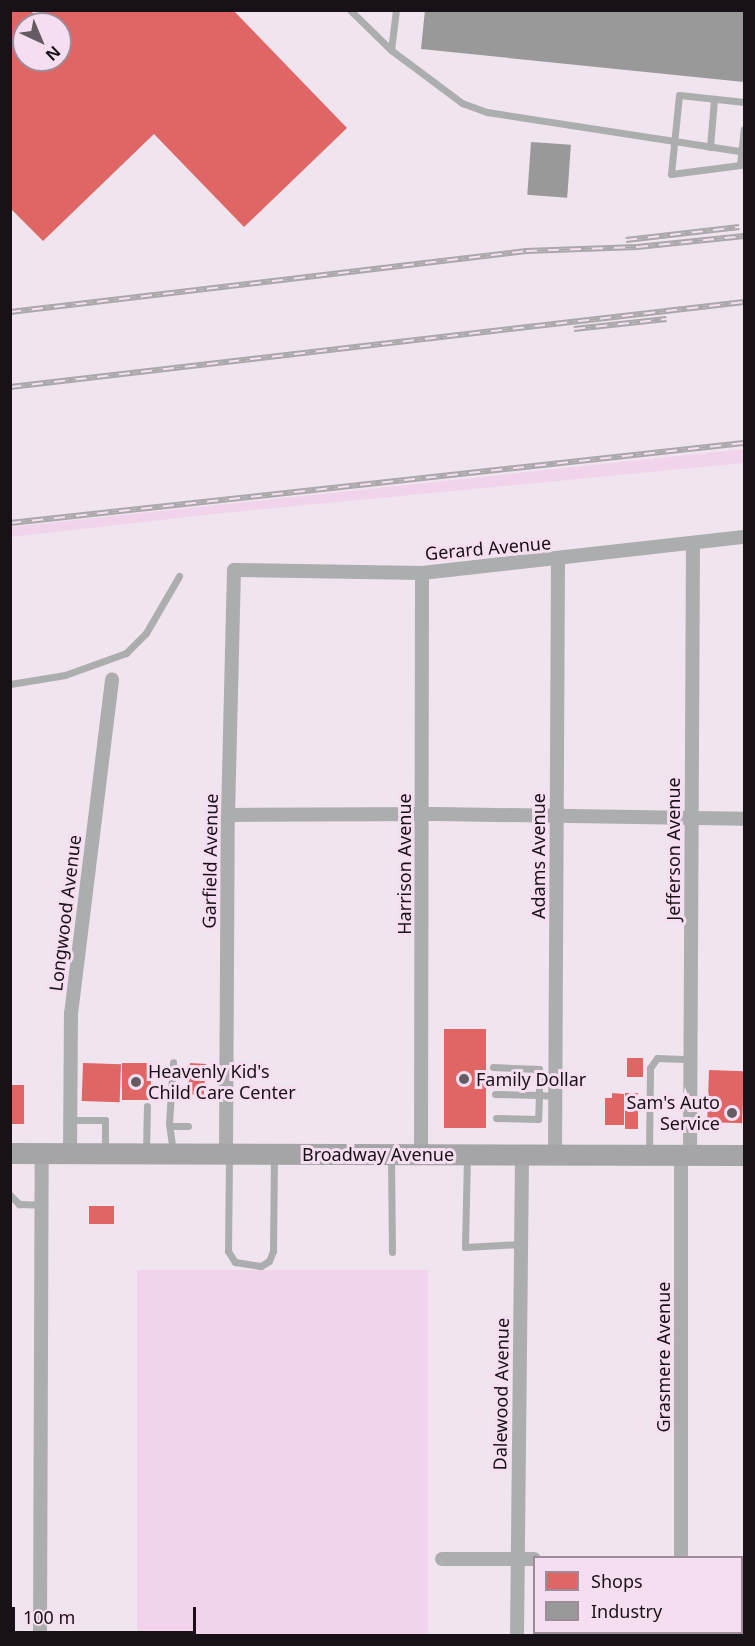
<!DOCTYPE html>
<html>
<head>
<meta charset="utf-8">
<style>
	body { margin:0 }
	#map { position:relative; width:755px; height:1646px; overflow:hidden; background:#f0e4ee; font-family:"Noto Sans",sans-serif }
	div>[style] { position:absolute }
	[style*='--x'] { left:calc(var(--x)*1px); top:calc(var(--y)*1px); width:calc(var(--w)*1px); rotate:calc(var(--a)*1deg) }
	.green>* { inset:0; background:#f1d4eb; transform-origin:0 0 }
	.shops>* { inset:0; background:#e06666; transform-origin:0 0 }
	.industry>* { inset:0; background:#999; transform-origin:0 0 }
	.lane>* { height:7px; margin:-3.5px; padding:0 3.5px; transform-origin:3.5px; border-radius:3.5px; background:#acadae }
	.street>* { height:14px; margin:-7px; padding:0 7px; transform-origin:7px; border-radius:7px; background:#acadae }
	.primary>* { height:21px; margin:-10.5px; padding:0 10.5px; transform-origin:10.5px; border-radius:10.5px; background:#a5a5a7 }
	.rail>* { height:6px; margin-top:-3px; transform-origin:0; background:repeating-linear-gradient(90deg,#f6def1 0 11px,#a9a7aa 0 22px); box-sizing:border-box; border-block:2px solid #a9a7aa }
	.dots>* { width:16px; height:16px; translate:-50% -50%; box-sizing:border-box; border:3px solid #f6def1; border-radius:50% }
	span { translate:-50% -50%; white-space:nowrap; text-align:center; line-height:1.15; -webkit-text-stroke:6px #f6def1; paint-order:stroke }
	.street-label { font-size:18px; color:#191118 }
	.poi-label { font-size:18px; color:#191118 }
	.left { translate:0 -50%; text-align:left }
	.right { translate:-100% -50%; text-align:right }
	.frame { position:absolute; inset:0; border:12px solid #191118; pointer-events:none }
	.legend { position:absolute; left:533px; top:1556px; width:210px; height:78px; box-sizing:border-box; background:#f6def1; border:2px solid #9e8c9a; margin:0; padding:8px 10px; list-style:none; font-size:18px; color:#191118 }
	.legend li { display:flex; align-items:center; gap:12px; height:30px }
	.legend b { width:30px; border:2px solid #9e8c9a }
	.north { position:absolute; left:12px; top:12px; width:60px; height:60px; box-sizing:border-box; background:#f6def1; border:2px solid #9e8c9a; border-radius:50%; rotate:136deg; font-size:16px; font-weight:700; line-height:24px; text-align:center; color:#191118 }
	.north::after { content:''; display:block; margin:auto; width:21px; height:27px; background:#645b63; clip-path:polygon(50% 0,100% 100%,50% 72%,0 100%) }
	.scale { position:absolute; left:12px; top:1607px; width:184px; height:27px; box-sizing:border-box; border:3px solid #191118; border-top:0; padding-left:8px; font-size:18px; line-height:21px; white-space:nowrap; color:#191118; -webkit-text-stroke:4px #f6def1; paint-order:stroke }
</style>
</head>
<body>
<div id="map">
	<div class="green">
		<i style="clip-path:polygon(744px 449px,744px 463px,223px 513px,11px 537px,11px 527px)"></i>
		<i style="left:137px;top:1270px;width:291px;height:365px"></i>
	</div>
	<div class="shops">
		<i style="clip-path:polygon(evenodd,10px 10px,30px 10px,38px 18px,46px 10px,233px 10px,347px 128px,244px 227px,154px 134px,43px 241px,10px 208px,10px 10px,24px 24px,60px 24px,60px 60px,24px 60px,24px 24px)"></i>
		<i style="left:444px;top:1029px;width:42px;height:99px"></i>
		<i style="left:627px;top:1058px;width:16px;height:19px"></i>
		<i style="left:83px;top:1063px;width:38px;height:38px;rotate:2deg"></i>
		<i style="left:122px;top:1063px;width:29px;height:37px"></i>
		<i style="left:190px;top:1063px;width:16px;height:31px;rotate:4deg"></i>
		<i style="left:709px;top:1070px;width:35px;height:52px;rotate:2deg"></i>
		<i style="left:10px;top:1085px;width:14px;height:39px"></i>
		<i style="clip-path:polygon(612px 1093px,624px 1094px,624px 1125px,605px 1125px,605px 1098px,612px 1098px)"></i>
		<i style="left:625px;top:1093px;width:13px;height:36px"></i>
		<i style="left:89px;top:1206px;width:25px;height:18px"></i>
	</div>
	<div class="industry">
		<i style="clip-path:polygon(425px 10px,744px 10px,744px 82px,421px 49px)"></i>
		<i style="left:531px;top:142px;width:40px;height:53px;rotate:4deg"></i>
	</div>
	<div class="lane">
		<i style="--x:350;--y:10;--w:57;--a:44.3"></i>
		<i style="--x:396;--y:10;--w:40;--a:97.1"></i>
		<i style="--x:391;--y:50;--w:89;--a:36.7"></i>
		<i style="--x:462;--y:103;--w:27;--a:20"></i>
		<i style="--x:487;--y:112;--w:260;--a:8.8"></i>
		<i style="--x:744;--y:102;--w:65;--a:-173.9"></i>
		<i style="--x:679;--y:95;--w:79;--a:95.8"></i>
		<i style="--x:671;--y:174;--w:70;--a:-7.4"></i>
		<i style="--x:740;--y:165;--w:36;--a:-84"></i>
		<i style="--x:710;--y:147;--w:48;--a:-85.2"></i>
		<i style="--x:10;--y:684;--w:56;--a:-9.3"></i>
		<i style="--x:65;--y:675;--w:65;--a:-19.8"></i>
		<i style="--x:126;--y:653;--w:28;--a:-45"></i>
		<i style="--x:146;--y:633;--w:66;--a:-59.9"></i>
		<i style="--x:493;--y:1067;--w:46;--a:2.5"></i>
		<i style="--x:539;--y:1069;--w:26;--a:90"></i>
		<i style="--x:539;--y:1095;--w:16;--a:4"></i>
		<i style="--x:495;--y:1094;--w:44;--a:1.3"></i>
		<i style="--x:539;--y:1095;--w:24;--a:92"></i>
		<i style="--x:538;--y:1119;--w:42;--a:-178.6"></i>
		<i style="--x:70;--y:1120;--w:35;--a:0"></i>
		<i style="--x:105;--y:1120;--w:32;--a:90"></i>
		<i style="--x:170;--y:1126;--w:18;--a:0"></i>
		<i style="--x:146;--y:1152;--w:46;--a:-88.8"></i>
		<i style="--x:173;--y:1152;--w:29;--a:-98"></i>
		<i style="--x:169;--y:1123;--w:61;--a:-86.2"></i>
		<i style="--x:649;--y:1153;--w:85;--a:-89.3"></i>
		<i style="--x:650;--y:1068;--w:12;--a:-55"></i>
		<i style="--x:657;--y:1058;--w:33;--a:2"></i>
		<i style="--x:229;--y:1157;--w:94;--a:90.6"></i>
		<i style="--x:228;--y:1251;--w:13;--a:58"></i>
		<i style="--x:235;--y:1262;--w:26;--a:9"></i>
		<i style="--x:261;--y:1266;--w:9;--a:-32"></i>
		<i style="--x:269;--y:1261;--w:11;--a:-68"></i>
		<i style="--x:273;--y:1251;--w:96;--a:-89.4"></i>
		<i style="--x:391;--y:1157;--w:95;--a:89.4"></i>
		<i style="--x:467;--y:1157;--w:90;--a:91.3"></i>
		<i style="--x:465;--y:1247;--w:56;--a:-3.1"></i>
		<i style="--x:10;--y:1195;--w:13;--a:45"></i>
		<i style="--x:19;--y:1204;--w:23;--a:2"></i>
	</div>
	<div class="street">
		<i style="--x:228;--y:815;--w:209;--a:-0.3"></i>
		<i style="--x:437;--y:814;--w:307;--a:0.9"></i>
		<i style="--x:226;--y:1152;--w:337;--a:-89.7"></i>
		<i style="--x:228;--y:815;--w:245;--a:-88.6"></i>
		<i style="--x:234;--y:570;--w:188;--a:0.9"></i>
		<i style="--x:422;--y:573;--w:324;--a:-6.4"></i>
		<i style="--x:70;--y:1154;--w:140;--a:-89.6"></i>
		<i style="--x:71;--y:1014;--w:337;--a:-83"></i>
		<i style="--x:555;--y:1154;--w:595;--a:-89.71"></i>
		<i style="--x:421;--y:1155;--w:582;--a:-89.9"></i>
		<i style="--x:690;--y:1156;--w:613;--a:-89.72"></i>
		<i style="--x:681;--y:1558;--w:402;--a:-90"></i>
		<i style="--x:442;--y:1559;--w:92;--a:0"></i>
		<i style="--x:742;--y:1563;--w:2;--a:0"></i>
		<i style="--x:40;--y:1636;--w:482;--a:-89.8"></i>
		<i style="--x:517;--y:1636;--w:483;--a:-89.4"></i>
		<i style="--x:680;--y:1636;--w:4;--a:-90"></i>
	</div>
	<div class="primary">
		<i style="--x:10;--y:1153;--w:734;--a:0.16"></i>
	</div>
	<div class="rail">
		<i style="--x:626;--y:240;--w:114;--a:-6.6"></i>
		<i style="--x:10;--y:312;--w:520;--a:-6.74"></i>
		<i style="--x:526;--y:251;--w:111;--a:-2.1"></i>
		<i style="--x:637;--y:247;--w:108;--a:-5.9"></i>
		<i style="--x:574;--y:329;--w:93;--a:-6.2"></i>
		<i style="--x:10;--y:387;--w:739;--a:-6.61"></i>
		<i style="--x:10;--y:523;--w:738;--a:-6.22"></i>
	</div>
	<div class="dots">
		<i style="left:464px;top:1079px;background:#645b63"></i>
		<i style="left:136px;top:1082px;background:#645b63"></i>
		<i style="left:732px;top:1113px;background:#645b63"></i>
	</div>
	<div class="street-label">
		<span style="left:488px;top:548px;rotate:-5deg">Gerard Avenue</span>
		<span style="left:673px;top:849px;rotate:-90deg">Jefferson Avenue</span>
		<span style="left:538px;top:856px;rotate:-90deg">Adams Avenue</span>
		<span style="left:210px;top:861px;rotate:-89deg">Garfield Avenue</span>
		<span style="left:404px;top:864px;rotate:-90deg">Harrison Avenue</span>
		<span style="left:65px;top:913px;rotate:-83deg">Longwood Avenue</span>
		<span style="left:378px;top:1154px">Broadway Avenue</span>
		<span style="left:663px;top:1357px;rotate:-90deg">Grasmere Avenue</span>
		<span style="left:501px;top:1394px;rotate:-89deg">Dalewood Avenue</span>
	</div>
	<div class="poi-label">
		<span class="left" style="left:148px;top:1082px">Heavenly Kid's<br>Child Care Center</span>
		<span class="left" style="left:476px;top:1079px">Family Dollar</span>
		<span class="right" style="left:720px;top:1113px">Sam's Auto<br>Service</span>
	</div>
	<div class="frame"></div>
	<ul class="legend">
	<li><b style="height:16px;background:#e06666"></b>Shops</li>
	<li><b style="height:16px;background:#999"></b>Industry</li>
	</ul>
	<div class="north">N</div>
	<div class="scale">100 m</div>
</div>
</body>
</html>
